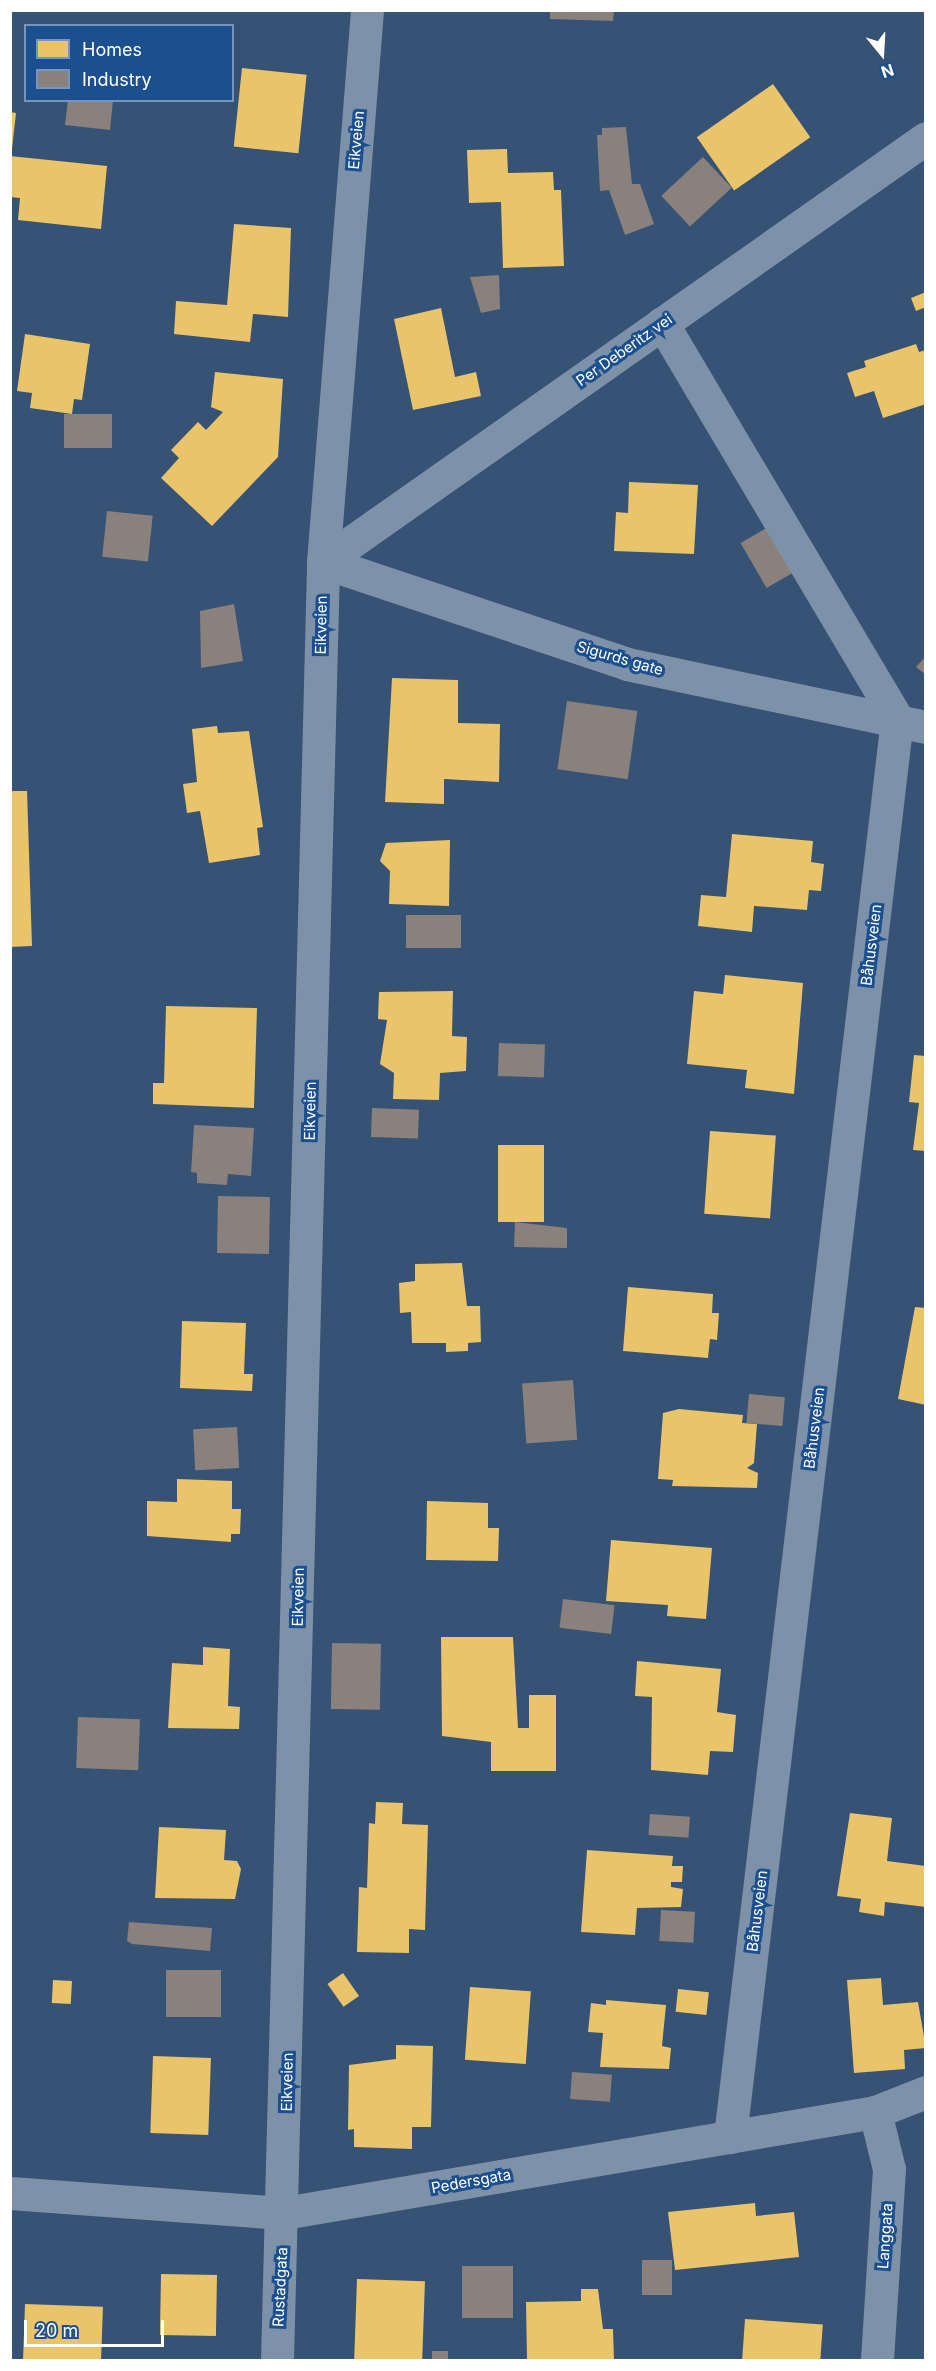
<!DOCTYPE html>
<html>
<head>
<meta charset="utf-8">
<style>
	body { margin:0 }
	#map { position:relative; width:936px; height:2371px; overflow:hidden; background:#365274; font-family:Inter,sans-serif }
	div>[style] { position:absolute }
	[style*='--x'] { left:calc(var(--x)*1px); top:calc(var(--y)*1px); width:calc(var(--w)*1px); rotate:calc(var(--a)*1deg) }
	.homes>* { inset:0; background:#e9c46a; transform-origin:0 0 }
	.industry>* { inset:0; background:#8a817c; transform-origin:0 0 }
	.street>* { height:33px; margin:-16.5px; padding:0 16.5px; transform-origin:16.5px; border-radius:16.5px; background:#7d92a8 }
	span { translate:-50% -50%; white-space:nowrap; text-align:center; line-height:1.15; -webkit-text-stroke:6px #1b4f8f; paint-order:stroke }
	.street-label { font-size:15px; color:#fff }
	.frame { position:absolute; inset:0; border:12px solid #fff; pointer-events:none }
	.legend { position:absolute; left:24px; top:24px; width:210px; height:78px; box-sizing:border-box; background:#1b4f8f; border:2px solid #7695bc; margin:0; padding:8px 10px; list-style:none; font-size:18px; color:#fff }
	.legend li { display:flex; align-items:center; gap:12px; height:30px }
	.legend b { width:30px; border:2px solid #7695bc }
	.north { position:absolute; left:852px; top:24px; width:60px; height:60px; -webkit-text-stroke:4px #1b4f8f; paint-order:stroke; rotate:162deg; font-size:16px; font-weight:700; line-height:24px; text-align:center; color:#fff }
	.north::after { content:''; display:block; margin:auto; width:21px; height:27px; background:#fff; clip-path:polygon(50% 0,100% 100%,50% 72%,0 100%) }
	.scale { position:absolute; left:24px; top:2320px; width:140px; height:27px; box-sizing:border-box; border:3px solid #fff; border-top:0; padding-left:8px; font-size:18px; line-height:21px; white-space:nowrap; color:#fff; -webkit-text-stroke:4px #1b4f8f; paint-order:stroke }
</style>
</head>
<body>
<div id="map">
	<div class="homes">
		<i style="left:242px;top:68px;width:65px;height:79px;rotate:6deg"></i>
		<i style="left:773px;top:84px;width:65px;height:93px;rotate:55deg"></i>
		<i style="clip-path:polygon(10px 112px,16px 113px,12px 149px,10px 149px)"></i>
		<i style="clip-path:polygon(507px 149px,508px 173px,553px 172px,554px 190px,561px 190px,564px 266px,503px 268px,501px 202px,469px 203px,467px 150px)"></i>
		<i style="clip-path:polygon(10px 156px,107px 166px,101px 229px,18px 220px,20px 198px,10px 197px)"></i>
		<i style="clip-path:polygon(234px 224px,291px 228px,288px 317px,253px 314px,250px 342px,174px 334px,176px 301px,227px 305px)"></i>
		<i style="clip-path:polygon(926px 292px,926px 307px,916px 311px,911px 298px)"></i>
		<i style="clip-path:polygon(441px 308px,455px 377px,476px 372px,481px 396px,413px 410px,394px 319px)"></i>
		<i style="clip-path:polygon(25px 334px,90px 344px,82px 400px,74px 399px,72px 414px,30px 408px,32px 393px,17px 391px)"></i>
		<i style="clip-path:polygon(916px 344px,919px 352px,926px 350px,926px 404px,883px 418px,874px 391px,855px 397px,847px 373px,866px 367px,864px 361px)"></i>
		<i style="clip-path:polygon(215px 372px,283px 379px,278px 457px,212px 526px,161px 478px,179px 458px,171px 450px,198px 422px,206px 430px,223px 412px,211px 407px)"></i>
		<i style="clip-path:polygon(629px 482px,698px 485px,694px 554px,614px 551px,616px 512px,628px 513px)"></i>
		<i style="clip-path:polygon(392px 678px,458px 680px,458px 723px,500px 724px,499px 782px,444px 779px,444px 804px,385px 802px)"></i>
		<i style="clip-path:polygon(217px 726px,218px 733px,249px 731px,263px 827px,257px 828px,260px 855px,209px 863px,200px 811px,187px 813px,183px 784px,197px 782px,192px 729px)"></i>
		<i style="clip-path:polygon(10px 791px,27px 791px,32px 946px,10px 947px)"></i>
		<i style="clip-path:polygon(732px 834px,813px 841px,811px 862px,824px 864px,821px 891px,809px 890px,807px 910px,754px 906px,752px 932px,698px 926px,701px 895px,726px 897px)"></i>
		<i style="clip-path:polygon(450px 840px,449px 906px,389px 904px,390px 871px,380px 861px,386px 843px)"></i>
		<i style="clip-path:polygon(725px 975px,803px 983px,794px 1094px,745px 1088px,747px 1070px,687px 1064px,694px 991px,723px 994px)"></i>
		<i style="clip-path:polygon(453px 991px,452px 1036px,467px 1037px,466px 1071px,440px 1073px,439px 1100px,393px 1099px,394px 1073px,380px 1064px,387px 1020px,378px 1019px,379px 992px)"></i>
		<i style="clip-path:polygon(166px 1006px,257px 1008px,254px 1108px,153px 1104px,153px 1083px,164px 1083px)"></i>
		<i style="clip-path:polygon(914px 1055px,926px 1056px,926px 1151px,913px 1150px,919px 1103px,909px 1102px)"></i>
		<i style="left:710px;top:1131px;width:66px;height:83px;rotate:4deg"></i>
		<i style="left:498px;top:1145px;width:46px;height:77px"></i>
		<i style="clip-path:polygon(462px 1263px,467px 1306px,480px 1306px,481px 1342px,468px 1343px,468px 1351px,446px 1352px,446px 1343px,412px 1343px,411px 1312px,400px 1313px,399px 1283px,415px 1281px,415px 1264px)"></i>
		<i style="clip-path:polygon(628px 1287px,713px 1294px,712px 1313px,719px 1313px,717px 1340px,710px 1339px,708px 1358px,623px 1351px)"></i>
		<i style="clip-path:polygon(915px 1307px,926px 1308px,926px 1405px,898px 1399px)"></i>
		<i style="clip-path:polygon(182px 1321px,246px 1323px,244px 1374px,253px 1374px,252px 1391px,180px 1388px)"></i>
		<i style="clip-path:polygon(679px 1409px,743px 1415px,742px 1423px,757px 1424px,754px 1463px,747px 1468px,758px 1473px,757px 1488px,672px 1486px,673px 1480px,658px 1479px,663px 1413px)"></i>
		<i style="clip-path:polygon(177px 1479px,232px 1481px,232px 1509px,241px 1509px,240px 1534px,231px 1534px,231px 1542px,147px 1536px,147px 1501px,177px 1502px)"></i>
		<i style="clip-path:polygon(427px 1501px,488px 1503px,488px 1528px,499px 1528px,498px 1561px,426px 1560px)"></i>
		<i style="clip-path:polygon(611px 1540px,712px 1548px,706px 1619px,667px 1616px,668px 1605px,606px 1601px)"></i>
		<i style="clip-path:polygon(441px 1637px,513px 1637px,518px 1728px,529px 1728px,529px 1695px,556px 1695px,556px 1771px,491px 1771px,491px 1742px,442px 1736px)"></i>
		<i style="clip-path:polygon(203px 1647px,230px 1649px,228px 1706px,240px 1707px,239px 1729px,168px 1728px,172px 1663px,203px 1665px)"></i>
		<i style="clip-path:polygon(637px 1661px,721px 1669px,717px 1712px,736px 1715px,733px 1752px,710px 1751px,708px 1775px,651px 1770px,652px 1697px,635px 1696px)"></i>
		<i style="clip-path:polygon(376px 1802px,403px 1803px,402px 1824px,428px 1825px,425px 1930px,409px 1929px,409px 1953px,357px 1952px,359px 1887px,367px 1888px,369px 1823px,375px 1824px)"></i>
		<i style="clip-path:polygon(850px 1813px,892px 1818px,887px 1861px,926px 1866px,926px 1907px,885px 1902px,884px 1916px,859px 1912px,861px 1899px,837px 1896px)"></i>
		<i style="clip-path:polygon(159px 1827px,226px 1830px,224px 1860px,237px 1861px,241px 1869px,235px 1899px,155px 1898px)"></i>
		<i style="clip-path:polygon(587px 1850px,673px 1856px,672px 1866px,683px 1866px,682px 1882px,671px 1882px,671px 1887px,683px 1889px,681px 1907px,637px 1908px,635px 1935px,581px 1932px)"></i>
		<i style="left:343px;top:1973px;width:28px;height:19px;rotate:55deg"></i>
		<i style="clip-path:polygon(881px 1978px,883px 2005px,918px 2002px,926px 2048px,904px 2050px,905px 2069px,854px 2073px,847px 1980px)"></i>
		<i style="left:53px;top:1980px;width:19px;height:23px;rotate:3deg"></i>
		<i style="left:470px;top:1987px;width:61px;height:73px;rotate:4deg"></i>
		<i style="left:678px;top:1989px;width:31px;height:23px;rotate:6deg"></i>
		<i style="clip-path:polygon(606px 2000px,666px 2005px,662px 2046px,671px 2048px,669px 2069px,600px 2067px,603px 2033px,588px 2032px,591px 2003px,606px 2005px)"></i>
		<i style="clip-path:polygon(396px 2045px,433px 2046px,431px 2127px,412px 2127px,412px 2149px,354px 2147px,354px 2129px,348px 2130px,349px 2065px,396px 2059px)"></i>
		<i style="left:153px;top:2056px;width:58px;height:77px;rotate:2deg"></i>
		<i style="clip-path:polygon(755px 2203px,756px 2216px,794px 2212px,799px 2257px,675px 2270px,668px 2212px)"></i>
		<i style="left:161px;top:2274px;width:56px;height:61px;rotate:1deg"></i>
		<i style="left:357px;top:2279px;width:68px;height:81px;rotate:2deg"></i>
		<i style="clip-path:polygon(581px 2289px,598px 2289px,603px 2329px,613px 2329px,614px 2360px,527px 2360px,526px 2302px,581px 2301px)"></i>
		<i style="left:25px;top:2304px;width:78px;height:56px;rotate:2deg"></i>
		<i style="left:745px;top:2319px;width:78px;height:41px;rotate:4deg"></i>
	</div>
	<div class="industry">
		<i style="clip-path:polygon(550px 10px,614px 10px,613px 21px,550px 19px)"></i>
		<i style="clip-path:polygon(68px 100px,113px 100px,110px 130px,65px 125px)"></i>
		<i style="clip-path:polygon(626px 127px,632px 184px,640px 184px,654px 224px,625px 235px,609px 190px,600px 191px,597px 135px,602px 135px,602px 128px)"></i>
		<i style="left:703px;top:157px;width:42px;height:57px;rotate:47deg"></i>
		<i style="clip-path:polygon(499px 275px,500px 309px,481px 313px,470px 277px)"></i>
		<i style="left:112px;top:414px;width:34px;height:48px;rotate:90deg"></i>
		<i style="left:107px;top:511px;width:46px;height:46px;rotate:6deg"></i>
		<i style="left:770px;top:526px;width:52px;height:34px;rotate:60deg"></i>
		<i style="clip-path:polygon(234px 604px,243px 661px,201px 668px,200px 611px)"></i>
		<i style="clip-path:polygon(926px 656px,926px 675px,916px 667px)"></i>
		<i style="left:567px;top:701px;width:71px;height:69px;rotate:8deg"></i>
		<i style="left:406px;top:915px;width:55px;height:33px"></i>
		<i style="left:499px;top:1043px;width:46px;height:33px;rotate:2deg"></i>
		<i style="left:372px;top:1108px;width:47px;height:29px;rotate:2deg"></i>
		<i style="clip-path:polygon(194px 1125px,254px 1128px,251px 1176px,228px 1174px,227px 1185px,197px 1183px,197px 1173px,191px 1172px)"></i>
		<i style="left:218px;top:1196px;width:52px;height:57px;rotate:1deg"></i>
		<i style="clip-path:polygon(515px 1222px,567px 1228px,567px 1248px,514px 1247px)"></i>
		<i style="left:573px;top:1380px;width:60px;height:51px;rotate:86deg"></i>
		<i style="left:749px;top:1394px;width:36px;height:29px;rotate:5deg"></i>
		<i style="left:237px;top:1427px;width:41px;height:44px;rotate:87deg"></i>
		<i style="left:563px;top:1599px;width:52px;height:29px;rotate:7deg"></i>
		<i style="left:332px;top:1643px;width:49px;height:66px;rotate:1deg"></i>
		<i style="left:78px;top:1717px;width:62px;height:51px;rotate:2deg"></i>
		<i style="left:650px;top:1814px;width:40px;height:21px;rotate:4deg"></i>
		<i style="left:661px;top:1910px;width:34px;height:31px;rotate:3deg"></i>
		<i style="clip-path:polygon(129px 1922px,212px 1928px,210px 1951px,132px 1944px,127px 1941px)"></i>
		<i style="left:166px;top:1970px;width:55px;height:47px"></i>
		<i style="left:572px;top:2072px;width:40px;height:27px;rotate:4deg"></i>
		<i style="left:642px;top:2260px;width:30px;height:35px"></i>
		<i style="left:462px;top:2266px;width:51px;height:52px"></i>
		<i style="left:432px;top:2351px;width:16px;height:9px"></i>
	</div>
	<div class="street">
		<i style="--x:662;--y:323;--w:460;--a:59.3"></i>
		<i style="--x:897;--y:719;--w:1428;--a:96.72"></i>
		<i style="--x:323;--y:562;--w:737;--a:-35.11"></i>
		<i style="--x:323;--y:562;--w:321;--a:18.5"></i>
		<i style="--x:627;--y:664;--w:306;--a:11.9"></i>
		<i style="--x:875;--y:2112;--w:59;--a:76.2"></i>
		<i style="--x:889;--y:2169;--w:191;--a:93.6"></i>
		<i style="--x:10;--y:2193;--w:275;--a:4.2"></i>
		<i style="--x:284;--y:2213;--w:600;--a:-9.7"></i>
		<i style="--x:875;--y:2112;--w:55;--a:-21.4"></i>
		<i style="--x:277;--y:2360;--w:1799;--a:-88.53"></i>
		<i style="--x:323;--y:562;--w:554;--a:-85.44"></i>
	</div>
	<div class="street-label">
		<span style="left:356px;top:140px;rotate:-85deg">Eikveien</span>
		<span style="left:624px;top:350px;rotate:-35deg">Per Deberitz vei</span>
		<span style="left:321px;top:625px;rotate:-89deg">Eikveien</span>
		<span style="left:620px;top:658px;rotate:16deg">Sigurds gate</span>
		<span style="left:871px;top:945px;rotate:-83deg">Båhusveien</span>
		<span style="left:310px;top:1111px;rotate:-89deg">Eikveien</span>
		<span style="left:814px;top:1428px;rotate:-83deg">Båhusveien</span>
		<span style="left:298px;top:1597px;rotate:-89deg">Eikveien</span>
		<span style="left:757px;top:1911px;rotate:-83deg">Båhusveien</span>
		<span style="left:287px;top:2082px;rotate:-89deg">Eikveien</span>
		<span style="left:471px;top:2181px;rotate:-10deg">Pedersgata</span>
		<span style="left:885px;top:2236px;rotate:-86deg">Langgata</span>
		<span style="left:280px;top:2287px;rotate:-87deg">Rustadgata</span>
	</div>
	<div class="frame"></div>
	<ul class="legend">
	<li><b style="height:16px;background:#e9c46a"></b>Homes</li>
	<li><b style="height:16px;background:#8a817c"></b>Industry</li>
	</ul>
	<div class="north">N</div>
	<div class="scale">20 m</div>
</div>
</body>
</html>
